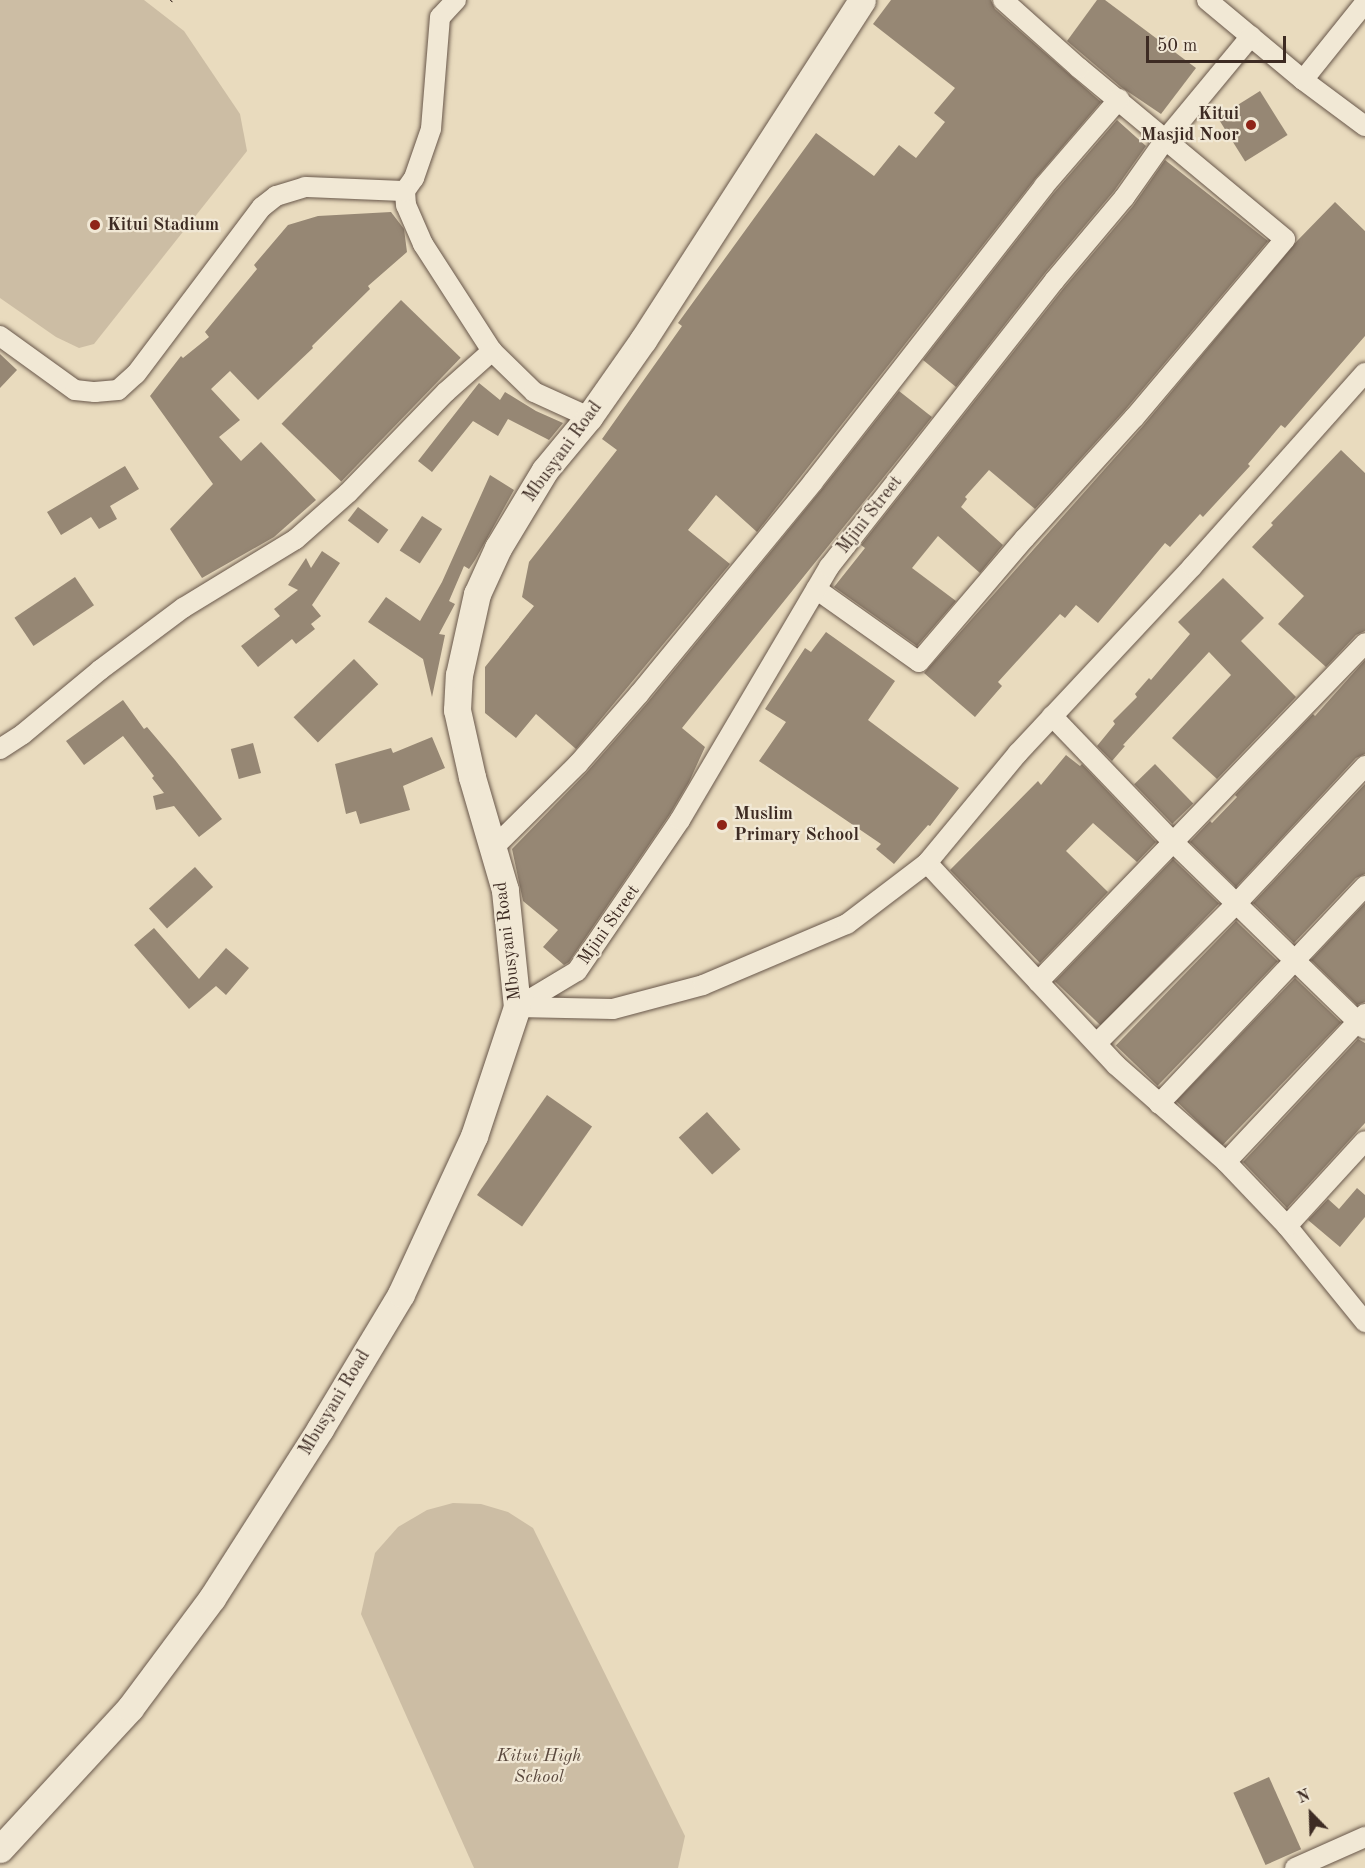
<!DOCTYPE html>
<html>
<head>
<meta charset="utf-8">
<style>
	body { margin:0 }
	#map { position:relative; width:1365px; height:1868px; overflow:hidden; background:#e9dbbe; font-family:"Old Standard TT",serif }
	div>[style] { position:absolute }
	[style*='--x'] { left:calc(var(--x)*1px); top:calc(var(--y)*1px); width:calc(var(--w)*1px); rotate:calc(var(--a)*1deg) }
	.green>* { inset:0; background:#ccbda4 }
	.building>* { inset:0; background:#968774; transform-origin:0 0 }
	.path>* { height:3px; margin-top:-1.5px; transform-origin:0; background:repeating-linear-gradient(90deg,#3d2b23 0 4.5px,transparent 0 7.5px) }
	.roads { filter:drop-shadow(0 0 2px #68574a) drop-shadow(0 0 2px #68574a) }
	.street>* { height:20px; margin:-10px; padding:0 10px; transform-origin:10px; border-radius:10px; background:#f1e8d5 }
	.secondary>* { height:27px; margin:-13.5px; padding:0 13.5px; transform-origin:13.5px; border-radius:13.5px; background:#f1e8d5 }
	.dots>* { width:16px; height:16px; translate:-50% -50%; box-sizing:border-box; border:3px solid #f1e8d5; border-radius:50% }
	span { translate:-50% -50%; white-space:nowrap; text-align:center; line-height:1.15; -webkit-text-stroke:4.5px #f1e8d5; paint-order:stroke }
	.poi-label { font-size:18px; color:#3d2b23; font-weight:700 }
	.right { translate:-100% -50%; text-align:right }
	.left { translate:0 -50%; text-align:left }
	.street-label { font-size:18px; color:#3d2b23 }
	.park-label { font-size:18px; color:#5a483d; font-style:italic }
	.north { position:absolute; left:1281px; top:1784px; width:60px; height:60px; -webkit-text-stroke:4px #f1e8d5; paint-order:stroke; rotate:337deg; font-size:16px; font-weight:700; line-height:24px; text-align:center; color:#3d2b23 }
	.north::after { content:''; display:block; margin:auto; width:21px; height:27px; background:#3d2b23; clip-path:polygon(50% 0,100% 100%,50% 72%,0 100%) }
	.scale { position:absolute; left:1146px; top:36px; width:140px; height:27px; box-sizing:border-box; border:3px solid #3d2b23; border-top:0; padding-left:8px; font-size:18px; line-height:21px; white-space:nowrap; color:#3d2b23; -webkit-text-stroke:4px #f1e8d5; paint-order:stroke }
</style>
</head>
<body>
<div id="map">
	<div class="green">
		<i style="clip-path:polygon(0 0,144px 0,184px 31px,240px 114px,247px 151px,94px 344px,79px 348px,56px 337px,0 298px)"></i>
		<i style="clip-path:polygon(453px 1503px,481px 1504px,508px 1512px,533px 1528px,685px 1836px,678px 1868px,474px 1868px,361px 1614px,375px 1553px,398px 1527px,427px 1510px)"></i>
	</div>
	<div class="building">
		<i style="clip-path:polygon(891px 0,991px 0,995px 9px,1101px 102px,1035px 179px,757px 532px,716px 495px,688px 530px,730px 564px,576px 749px,536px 714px,516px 738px,485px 713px,485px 667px,534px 606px,522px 597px,529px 562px,617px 450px,602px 439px,682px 326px,678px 323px,816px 133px,874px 176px,899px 145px,916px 158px,945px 122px,934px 113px,955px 88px,873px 24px)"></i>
		<i style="clip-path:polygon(1097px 0,1105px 0,1196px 68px,1161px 114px,1121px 87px,1067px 41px)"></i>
		<i style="left:1260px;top:91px;width:52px;height:50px;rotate:58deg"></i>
		<i style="clip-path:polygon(1117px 120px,1146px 146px,1114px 191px,1045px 273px,956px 387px,923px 360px,1053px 194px)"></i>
		<i style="clip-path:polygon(1165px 160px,1268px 241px,1125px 410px,1035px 509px,989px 470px,965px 497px,967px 499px,961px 507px,1003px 545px,980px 573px,938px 536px,912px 568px,956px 601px,917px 646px,834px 587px,865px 548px,861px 545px,1063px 289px,1133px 206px)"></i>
		<i style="clip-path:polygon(1335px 202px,1365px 231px,1365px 336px,1285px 428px,1281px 425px,1248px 464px,1250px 466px,1203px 517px,1200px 514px,1170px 547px,1165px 543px,1098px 623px,1076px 605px,1065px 618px,1060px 614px,998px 682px,1002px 686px,975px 717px,924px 673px,1143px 426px,1297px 241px)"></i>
		<i style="clip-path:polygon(391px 212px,404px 229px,407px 252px,368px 286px,370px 289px,312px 346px,313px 348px,258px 400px,230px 371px,211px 389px,240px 420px,219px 437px,241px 461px,261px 442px,316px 500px,274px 537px,202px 578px,170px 529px,213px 484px,150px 396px,181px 356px,183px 358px,209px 337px,205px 332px,257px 269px,254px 265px,288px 225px,318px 216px)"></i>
		<i style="left:401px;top:300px;width:83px;height:172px;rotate:44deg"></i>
		<i style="clip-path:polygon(0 354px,17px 370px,0 388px)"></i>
		<i style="clip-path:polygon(479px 383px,500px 400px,505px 392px,536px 411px,563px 423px,549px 440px,508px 419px,498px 436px,473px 421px,432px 472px,418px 461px)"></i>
		<i style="clip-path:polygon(899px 391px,932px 417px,682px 728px,705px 747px,689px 782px,670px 814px,569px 962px,564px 965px,543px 947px,558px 930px,523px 901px,512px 849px,587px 772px,648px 702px,822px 489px)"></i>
		<i style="clip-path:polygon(1341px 450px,1365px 473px,1365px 631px,1356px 635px,1326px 667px,1278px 624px,1304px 596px,1252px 547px,1273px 525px,1271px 523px)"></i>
		<i style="clip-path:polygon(125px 466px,139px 489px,110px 506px,117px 519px,99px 529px,91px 517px,61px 535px,47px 512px)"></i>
		<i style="clip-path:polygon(490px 475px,514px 490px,475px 560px,469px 569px,464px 566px,449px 601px,455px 604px,439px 634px,445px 635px,432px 697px,423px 659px,368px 622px,386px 597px,420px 621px,442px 582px)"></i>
		<i style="left:358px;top:507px;width:38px;height:17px;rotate:37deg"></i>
		<i style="left:422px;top:516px;width:24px;height:41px;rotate:33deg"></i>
		<i style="clip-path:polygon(322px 551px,340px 563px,312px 605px,321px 616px,311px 624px,315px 629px,296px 644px,292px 639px,258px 667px,241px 646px,280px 616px,274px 609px,298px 590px,288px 585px,306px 558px,311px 568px)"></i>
		<i style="left:75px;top:577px;width:34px;height:73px;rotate:56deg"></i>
		<i style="clip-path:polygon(1223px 578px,1264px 618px,1241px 641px,1296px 697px,1217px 779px,1172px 738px,1231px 675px,1209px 652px,1123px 745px,1125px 746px,1112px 761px,1097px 746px,1115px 724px,1113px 721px,1137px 697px,1135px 694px,1149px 678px,1151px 680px,1190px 634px,1178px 622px)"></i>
		<i style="clip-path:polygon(826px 632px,895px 681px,868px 720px,959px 788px,930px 826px,928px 825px,894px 864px,876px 849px,881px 844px,759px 761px,786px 722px,765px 709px,805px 648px,811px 652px)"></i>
		<i style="left:354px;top:659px;width:35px;height:84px;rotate:46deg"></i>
		<i style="clip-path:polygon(1365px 660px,1365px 754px,1356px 758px,1236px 887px,1190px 842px,1210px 821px,1212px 823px,1237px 797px,1235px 795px,1313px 714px,1315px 716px)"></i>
		<i style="clip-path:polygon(123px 700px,144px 729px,147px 727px,175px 760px,222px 819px,199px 837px,174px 806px,156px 810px,153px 796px,164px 793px,152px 778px,154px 776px,123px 736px,84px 765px,66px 741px)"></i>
		<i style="clip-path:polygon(432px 737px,445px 768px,403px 786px,410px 810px,360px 824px,356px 811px,346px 814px,335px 764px,391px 748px,393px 753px)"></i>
		<i style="left:253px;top:743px;width:31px;height:23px;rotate:75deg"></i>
		<i style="clip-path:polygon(1066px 755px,1080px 766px,1082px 764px,1156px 842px,1137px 862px,1093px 823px,1066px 851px,1108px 892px,1040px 963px,950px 870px,1038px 781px,1041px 785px)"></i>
		<i style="left:1155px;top:764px;width:55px;height:29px;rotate:46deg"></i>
		<i style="clip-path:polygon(1365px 784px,1365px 874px,1356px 878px,1294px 943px,1253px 903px)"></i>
		<i style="left:1173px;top:859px;width:64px;height:170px;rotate:44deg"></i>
		<i style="left:195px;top:867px;width:27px;height:62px;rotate:48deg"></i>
		<i style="clip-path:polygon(1365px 903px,1365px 1002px,1357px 1005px,1311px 960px)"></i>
		<i style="left:1236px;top:921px;width:58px;height:173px;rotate:44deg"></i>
		<i style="clip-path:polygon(154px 928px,199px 979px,226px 948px,249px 968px,226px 995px,216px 986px,189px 1009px,134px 945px)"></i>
		<i style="left:1295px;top:978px;width:64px;height:171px;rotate:44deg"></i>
		<i style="clip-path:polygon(1358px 1039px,1365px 1043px,1365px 1123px,1287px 1208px,1243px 1162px)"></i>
		<i style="left:547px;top:1095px;width:55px;height:122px;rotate:35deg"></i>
		<i style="left:707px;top:1112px;width:50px;height:38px;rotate:48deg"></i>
		<i style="clip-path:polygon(1357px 1188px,1365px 1195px,1365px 1217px,1340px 1247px,1308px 1220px,1328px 1199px,1339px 1209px)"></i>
		<i style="left:1269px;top:1777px;width:79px;height:39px;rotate:66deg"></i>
	</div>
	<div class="path">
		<i style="--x:171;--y:1;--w:1;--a:-45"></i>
	</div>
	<div class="roads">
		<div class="street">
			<i style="--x:456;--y:0;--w:23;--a:133"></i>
			<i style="--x:440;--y:17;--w:112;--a:94.6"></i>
			<i style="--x:431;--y:129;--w:52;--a:109.1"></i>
			<i style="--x:414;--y:178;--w:16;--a:125"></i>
			<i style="--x:405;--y:191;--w:14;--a:86"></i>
			<i style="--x:406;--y:205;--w:43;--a:66.4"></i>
			<i style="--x:423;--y:244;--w:127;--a:57.2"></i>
			<i style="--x:492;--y:351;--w:59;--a:44.3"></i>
			<i style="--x:534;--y:392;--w:60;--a:24.4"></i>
			<i style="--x:1207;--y:0;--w:125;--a:39.8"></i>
			<i style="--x:1303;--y:80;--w:77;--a:36.6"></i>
			<i style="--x:1303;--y:80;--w:99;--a:-51.2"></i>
			<i style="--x:0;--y:336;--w:92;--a:35.8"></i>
			<i style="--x:75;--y:390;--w:20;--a:6"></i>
			<i style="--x:95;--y:392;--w:23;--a:-5"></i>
			<i style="--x:118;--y:390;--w:24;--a:-42"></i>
			<i style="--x:136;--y:374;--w:209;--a:-53"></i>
			<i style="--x:262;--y:207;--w:18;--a:-38"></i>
			<i style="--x:276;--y:196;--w:30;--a:-17"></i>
			<i style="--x:305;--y:187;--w:100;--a:2.3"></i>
			<i style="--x:816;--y:589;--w:126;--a:35.3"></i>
			<i style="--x:919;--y:662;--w:163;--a:-49.5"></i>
			<i style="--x:1025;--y:538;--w:162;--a:-47.8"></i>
			<i style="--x:1134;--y:418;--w:234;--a:-49.8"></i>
			<i style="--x:1285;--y:239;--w:268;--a:-140.3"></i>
			<i style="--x:1079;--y:68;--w:102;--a:-138.2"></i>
			<i style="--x:1052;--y:716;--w:175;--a:46.2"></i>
			<i style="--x:1173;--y:842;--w:268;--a:44.2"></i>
			<i style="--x:0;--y:749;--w:27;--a:-33"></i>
			<i style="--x:23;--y:734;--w:100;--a:-39.7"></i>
			<i style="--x:100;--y:670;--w:104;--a:-36.8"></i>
			<i style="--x:183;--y:608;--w:132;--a:-31.4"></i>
			<i style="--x:296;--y:539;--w:69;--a:-41.5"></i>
			<i style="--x:348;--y:493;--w:141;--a:-45.9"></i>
			<i style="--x:446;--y:392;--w:62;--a:-41.7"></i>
			<i style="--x:493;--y:848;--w:120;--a:-44.7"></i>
			<i style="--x:578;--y:764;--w:93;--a:-48.9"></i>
			<i style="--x:639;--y:694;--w:274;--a:-50.6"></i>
			<i style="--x:813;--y:482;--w:375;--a:-52"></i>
			<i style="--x:1044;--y:186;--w:115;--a:-49.2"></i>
			<i style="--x:927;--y:863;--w:277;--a:46.9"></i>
			<i style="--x:1116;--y:1065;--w:147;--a:41.4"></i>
			<i style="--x:1226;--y:1162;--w:88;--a:46.4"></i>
			<i style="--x:1287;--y:1226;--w:124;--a:50.9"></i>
			<i style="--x:1038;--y:982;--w:471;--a:-46"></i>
			<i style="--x:517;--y:1007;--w:70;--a:-31"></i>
			<i style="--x:577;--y:971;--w:183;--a:-55.7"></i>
			<i style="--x:680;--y:820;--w:294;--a:-59.5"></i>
			<i style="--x:829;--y:567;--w:364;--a:-51.8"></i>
			<i style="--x:1054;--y:281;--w:109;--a:-49.9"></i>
			<i style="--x:1124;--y:198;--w:71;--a:-54.7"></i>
			<i style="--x:1165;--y:140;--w:135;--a:-50.4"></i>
			<i style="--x:517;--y:1007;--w:96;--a:1.2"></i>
			<i style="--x:613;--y:1009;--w:93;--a:-14.9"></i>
			<i style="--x:703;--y:985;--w:156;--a:-23"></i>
			<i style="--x:847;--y:924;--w:101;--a:-37.3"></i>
			<i style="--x:927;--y:863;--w:143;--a:-50.4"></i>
			<i style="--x:1018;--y:753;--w:255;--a:-46.9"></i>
			<i style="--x:1192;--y:567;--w:260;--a:-48.3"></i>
			<i style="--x:1097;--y:1043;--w:197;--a:-45"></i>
			<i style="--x:1236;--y:904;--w:189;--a:-46.9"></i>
			<i style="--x:1159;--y:1104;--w:300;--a:-46.6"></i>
			<i style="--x:1226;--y:1162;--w:203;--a:-46.8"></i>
			<i style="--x:1287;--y:1226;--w:115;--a:-47.5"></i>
			<i style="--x:1295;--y:1868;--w:77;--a:-23.9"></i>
		</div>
		<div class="secondary">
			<i style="--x:0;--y:1849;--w:192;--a:-47.3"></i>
			<i style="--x:130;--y:1708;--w:137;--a:-53.3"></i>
			<i style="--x:212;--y:1598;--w:201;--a:-57.4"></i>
			<i style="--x:320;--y:1429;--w:157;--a:-59"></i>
			<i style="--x:401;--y:1294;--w:174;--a:-65.2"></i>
			<i style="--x:474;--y:1136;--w:136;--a:-71.6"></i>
			<i style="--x:517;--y:1007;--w:118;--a:-95.9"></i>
			<i style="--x:505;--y:890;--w:118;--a:-106.3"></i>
			<i style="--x:472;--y:777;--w:69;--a:-102.6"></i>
			<i style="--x:457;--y:710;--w:35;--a:-87"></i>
			<i style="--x:459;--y:675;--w:83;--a:-77.5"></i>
			<i style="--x:477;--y:594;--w:51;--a:-65.5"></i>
			<i style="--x:498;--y:548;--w:91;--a:-58.9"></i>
			<i style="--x:545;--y:470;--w:69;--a:-50.3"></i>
			<i style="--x:589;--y:417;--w:94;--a:-55"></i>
			<i style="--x:643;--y:340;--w:404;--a:-57.2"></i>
		</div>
	</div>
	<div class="dots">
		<i style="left:1251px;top:125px;background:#8f2418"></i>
		<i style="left:95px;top:225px;background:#8f2418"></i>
		<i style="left:722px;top:825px;background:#8f2418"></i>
	</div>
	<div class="poi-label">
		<span class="right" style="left:1239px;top:125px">Kitui<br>Masjid Noor</span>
		<span class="left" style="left:107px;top:225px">Kitui Stadium</span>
		<span class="left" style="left:734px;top:825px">Muslim<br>Primary School</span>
	</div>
	<div class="street-label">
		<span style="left:563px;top:452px;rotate:-54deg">Mbusyani Road</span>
		<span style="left:870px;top:515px;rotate:-52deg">Mjini Street</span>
		<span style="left:609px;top:925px;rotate:-55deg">Mjini Street</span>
		<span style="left:508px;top:941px;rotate:-97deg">Mbusyani Road</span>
		<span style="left:335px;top:1403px;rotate:-59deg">Mbusyani Road</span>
	</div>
	<div class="park-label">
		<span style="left:539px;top:1767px">Kitui High<br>School</span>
	</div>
	<div class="north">N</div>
	<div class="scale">50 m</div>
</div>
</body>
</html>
